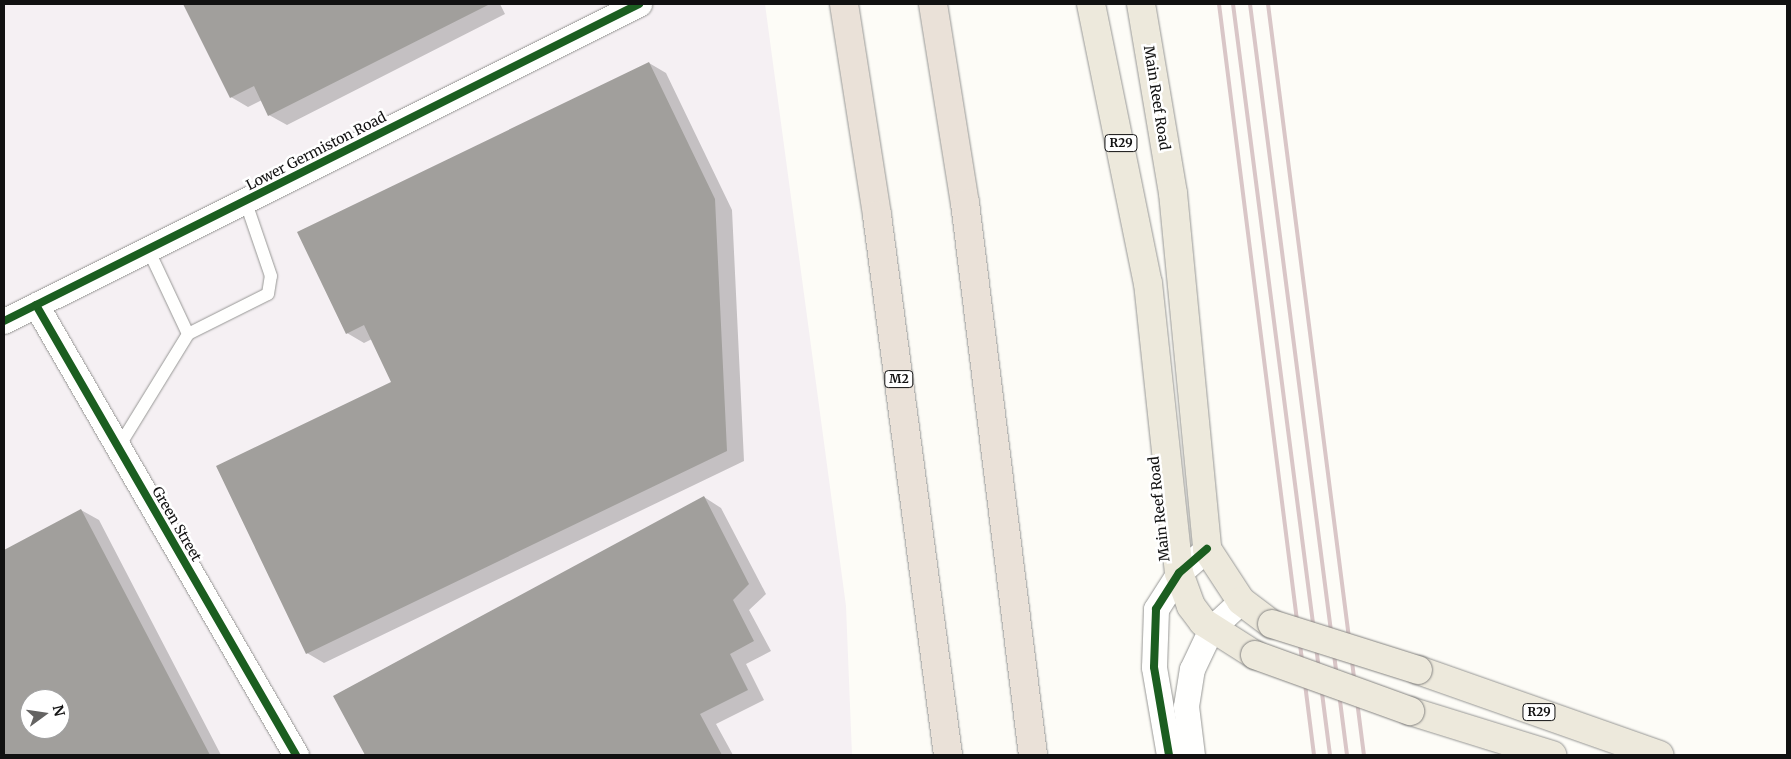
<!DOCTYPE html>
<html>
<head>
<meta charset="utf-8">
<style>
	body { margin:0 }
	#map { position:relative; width:1791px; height:759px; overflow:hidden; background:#fdfcf7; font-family:Merriweather,serif }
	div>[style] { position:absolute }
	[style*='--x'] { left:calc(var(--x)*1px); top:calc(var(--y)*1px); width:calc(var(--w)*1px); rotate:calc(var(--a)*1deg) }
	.industrial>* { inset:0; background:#f5f0f3 }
	.shadow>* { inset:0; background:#0003 }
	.building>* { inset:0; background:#a19f9c }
	.roads { filter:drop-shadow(0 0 1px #979795) drop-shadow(0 0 1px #979795) }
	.service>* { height:12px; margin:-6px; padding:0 6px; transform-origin:6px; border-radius:6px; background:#fffffe }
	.minor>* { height:25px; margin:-12.5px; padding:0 12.5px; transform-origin:12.5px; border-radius:12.5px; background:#fffffe }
	.primary>* { height:28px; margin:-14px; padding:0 14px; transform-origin:14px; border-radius:14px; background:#ede9dc }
	.motorway>* { height:28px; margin:-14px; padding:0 14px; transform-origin:14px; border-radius:14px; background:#eae1d8 }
	.rail>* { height:4px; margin:-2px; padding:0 2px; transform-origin:2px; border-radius:2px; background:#d9c6c7 }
	.bridges { filter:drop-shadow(0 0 1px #858482) drop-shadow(0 0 1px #858482) }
	.primary-bridge>* { height:28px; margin:-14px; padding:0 14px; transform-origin:14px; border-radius:14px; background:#ede9dc }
	.cycleway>* { height:8px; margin:-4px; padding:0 4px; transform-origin:4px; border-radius:4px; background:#1b5e20 }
	span { translate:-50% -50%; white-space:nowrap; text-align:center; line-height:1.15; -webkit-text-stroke:5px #fff; paint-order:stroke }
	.shield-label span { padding:1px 4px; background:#fff; border:1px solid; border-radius:4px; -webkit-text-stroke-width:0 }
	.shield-label { font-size:12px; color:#111; font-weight:700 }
	.street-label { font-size:14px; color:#111 }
	.frame { position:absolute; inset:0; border:5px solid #111; pointer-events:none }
	.north { position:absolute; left:20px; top:689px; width:50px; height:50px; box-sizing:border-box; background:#fff; border:1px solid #a0a0a0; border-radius:50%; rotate:76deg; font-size:14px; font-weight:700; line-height:20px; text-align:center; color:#111 }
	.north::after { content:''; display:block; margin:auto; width:18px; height:22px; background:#646362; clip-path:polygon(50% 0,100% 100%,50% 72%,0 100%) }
</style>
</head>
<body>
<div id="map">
	<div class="industrial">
		<i style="clip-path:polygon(evenodd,4px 4px,765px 4px,846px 606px,852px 755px,4px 755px,4px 4px,30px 699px,60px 699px,60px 729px,30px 729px,30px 699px)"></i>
	</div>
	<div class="shadow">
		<i style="clip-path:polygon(184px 4px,500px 4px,505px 14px,287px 125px,269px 115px,262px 100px,248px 107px,231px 97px)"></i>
		<i style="clip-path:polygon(649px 63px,666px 73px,732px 210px,744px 461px,324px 663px,307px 653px,393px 383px,372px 339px,364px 343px,347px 333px)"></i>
		<i style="clip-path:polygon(704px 497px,721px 508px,766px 594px,749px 610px,771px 651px,746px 664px,764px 700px,716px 724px,733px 755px,366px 755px,334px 696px)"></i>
		<i style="clip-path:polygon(evenodd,81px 510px,99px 520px,221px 755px,4px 755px,4px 551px,81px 510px,30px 699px,60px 699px,60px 729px,30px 729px,30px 699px)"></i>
	</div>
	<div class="building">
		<i style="clip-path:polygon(183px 4px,490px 4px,268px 116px,254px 86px,230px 98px)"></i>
		<i style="clip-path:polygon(649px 62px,715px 199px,727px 451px,306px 654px,216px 466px,391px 382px,364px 325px,346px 334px,297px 232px)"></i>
		<i style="clip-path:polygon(704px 496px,749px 584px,733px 600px,754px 641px,730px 654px,748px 690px,700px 714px,722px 755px,365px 755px,333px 696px)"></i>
		<i style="clip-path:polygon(evenodd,81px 509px,210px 755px,4px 755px,4px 550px,81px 509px,30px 699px,60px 699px,60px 729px,30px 729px,30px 699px)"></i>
	</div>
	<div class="roads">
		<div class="service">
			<i style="--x:148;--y:249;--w:94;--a:64.8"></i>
			<i style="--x:118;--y:448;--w:134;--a:-58.4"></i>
			<i style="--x:188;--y:334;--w:89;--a:-26.6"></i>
			<i style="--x:268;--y:294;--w:18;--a:-81"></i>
			<i style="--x:271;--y:276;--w:80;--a:-108.9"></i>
		</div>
		<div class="minor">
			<i style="--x:36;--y:305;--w:520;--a:59.98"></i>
			<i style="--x:4;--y:321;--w:710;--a:-26.53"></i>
			<i style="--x:1169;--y:755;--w:89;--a:-99.7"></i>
			<i style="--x:1154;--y:667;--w:58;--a:-88"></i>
			<i style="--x:1156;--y:609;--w:43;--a:-57.4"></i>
			<i style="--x:1179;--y:573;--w:37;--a:-41"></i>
			<i style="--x:1192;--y:755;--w:49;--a:-97"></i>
			<i style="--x:1186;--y:706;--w:37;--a:-81"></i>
			<i style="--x:1192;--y:669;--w:44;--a:-64.6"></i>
			<i style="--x:1211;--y:629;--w:41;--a:-43"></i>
		</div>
		<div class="primary">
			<i style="--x:1091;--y:4;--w:285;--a:78.5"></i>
			<i style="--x:1148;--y:283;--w:292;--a:83.9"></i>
			<i style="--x:1179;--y:573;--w:35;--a:70"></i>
			<i style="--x:1191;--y:606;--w:20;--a:53"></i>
			<i style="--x:1203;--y:622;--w:62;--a:32.4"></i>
			<i style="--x:1141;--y:4;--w:192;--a:80.4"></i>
			<i style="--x:1173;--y:193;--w:358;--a:84.5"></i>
			<i style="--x:1207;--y:549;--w:62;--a:56.8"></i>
			<i style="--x:1241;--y:601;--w:39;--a:37"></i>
			<i style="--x:1418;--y:670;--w:256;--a:19.4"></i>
			<i style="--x:1410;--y:711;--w:149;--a:17.2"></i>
		</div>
		<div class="motorway">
			<i style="--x:844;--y:4;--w:214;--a:81.1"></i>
			<i style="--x:877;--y:215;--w:545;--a:82.51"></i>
			<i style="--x:933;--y:4;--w:202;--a:80.9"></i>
			<i style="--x:965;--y:203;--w:556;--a:82.98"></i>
		</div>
	</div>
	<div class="rail">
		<i style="--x:1219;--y:4;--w:757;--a:82.79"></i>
		<i style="--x:1233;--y:4;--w:757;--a:82.64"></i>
		<i style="--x:1250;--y:4;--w:757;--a:82.64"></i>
		<i style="--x:1268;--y:4;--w:757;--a:82.72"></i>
	</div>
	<div class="bridges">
		<div class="primary-bridge">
			<i style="--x:1272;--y:624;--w:153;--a:17.5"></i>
			<i style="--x:1255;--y:655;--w:165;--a:19.9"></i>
		</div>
	</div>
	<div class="cycleway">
		<i style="--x:36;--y:305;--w:520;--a:59.98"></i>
		<i style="--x:4;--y:321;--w:710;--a:-26.53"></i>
		<i style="--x:1169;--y:755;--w:89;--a:-99.7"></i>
		<i style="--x:1154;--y:667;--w:58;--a:-88"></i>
		<i style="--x:1156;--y:609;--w:43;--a:-57.4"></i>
		<i style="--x:1179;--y:573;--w:37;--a:-41"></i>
	</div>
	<div class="shield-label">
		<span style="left:1121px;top:143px">R29</span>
		<span style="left:899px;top:379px">M2</span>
		<span style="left:1539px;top:712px">R29</span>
	</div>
	<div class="street-label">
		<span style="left:1157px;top:98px;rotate:81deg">Main Reef Road</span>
		<span style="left:316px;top:151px;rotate:-27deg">Lower Germiston Road</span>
		<span style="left:1159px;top:509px;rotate:-96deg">Main Reef Road</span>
		<span style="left:177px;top:524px;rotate:60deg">Green Street</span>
	</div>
	<div class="frame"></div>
	<div class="north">N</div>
</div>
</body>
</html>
